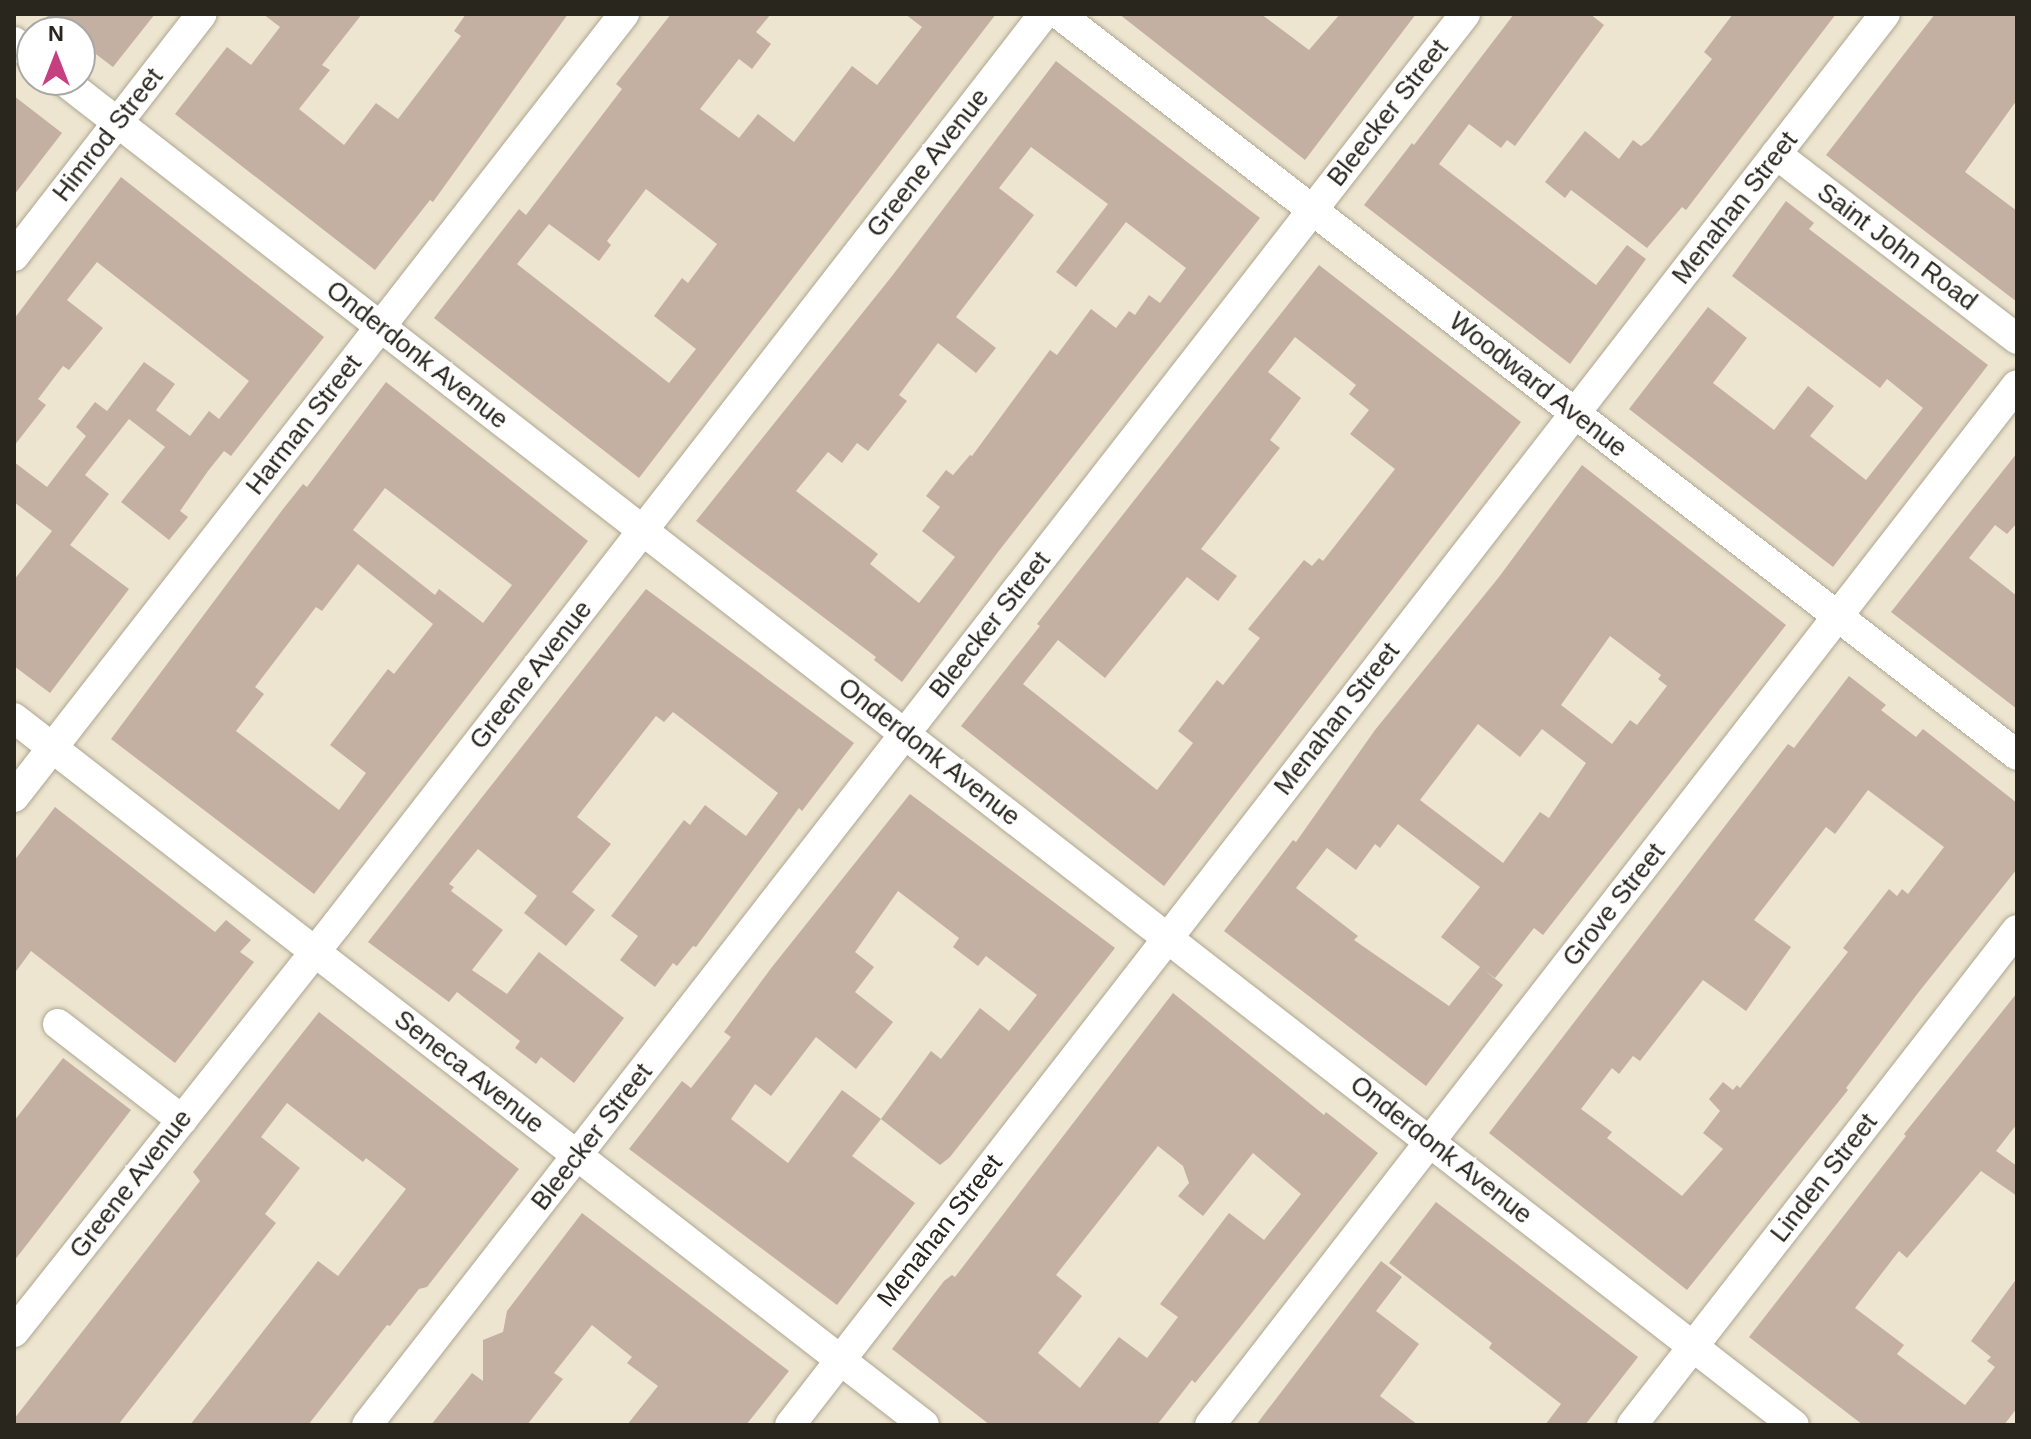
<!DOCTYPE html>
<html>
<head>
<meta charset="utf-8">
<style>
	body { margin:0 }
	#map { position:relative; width:2031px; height:1439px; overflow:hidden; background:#ede5cf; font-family:Arial,sans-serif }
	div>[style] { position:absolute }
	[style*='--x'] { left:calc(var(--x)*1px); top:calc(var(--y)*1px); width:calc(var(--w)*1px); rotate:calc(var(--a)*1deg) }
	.building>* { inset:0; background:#c3b0a2 }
	.roads { filter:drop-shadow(0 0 2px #aea692) drop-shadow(0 0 2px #aea692) }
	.minor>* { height:30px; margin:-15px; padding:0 15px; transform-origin:15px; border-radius:15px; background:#fff }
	span { translate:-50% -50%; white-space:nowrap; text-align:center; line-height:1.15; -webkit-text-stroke:6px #fff; paint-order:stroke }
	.street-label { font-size:26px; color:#29261e }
	.frame { position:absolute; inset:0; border:16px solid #29261e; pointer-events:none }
	.north { position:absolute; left:16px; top:16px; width:80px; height:80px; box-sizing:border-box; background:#fff; border:2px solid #a9a8a5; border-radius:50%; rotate:0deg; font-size:22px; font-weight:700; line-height:32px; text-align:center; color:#29261e }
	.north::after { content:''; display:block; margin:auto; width:28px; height:36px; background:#c63f80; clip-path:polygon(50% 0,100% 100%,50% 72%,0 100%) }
</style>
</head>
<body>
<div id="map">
	<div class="building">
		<i style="clip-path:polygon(44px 14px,155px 14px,113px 67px,80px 42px,80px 32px,68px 32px)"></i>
		<i style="clip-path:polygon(263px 14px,362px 14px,322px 65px,330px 70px,299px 109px,344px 145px,376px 103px,398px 119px,461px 36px,454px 31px,466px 14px,568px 14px,433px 202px,430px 200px,375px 270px,175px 114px,227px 47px,251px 65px,280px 27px)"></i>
		<i style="clip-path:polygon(evenodd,671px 14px,771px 14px,756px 32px,771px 44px,752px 69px,739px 59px,700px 109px,739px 138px,758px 114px,794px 142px,852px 66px,877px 85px,922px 27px,905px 14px,996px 14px,639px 478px,434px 318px,519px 209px,526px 215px,622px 89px,616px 84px,671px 14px,646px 189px,717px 244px,688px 283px,682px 278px,654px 316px,696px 349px,669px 383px,517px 264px,549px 224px,599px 261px,611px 245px,607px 241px,646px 189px)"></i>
		<i style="clip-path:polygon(1119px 14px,1261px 14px,1309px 50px,1340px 14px,1416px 14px,1305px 160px)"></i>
		<i style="clip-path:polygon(1514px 14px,1590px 14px,1604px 25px,1515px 146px,1507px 140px,1501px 148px,1469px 124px,1439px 164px,1596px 285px,1627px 245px,1646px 259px,1570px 364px,1364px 205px,1412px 143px,1414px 145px)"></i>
		<i style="clip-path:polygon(1733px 14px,1836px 14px,1686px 210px,1682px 207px,1647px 248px,1571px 190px,1565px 198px,1545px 182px,1585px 131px,1619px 159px,1633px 140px,1641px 146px,1649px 140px,1712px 59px,1704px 52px)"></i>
		<i style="clip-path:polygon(1935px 14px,2017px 14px,2017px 100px,1965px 172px,2017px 211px,2017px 302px,1826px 155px)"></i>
		<i style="clip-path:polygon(evenodd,1056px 61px,1260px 218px,998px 552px,902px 682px,874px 660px,876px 657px,696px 521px,892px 276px,1056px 61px,1031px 147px,1108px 204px,1056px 272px,1076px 287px,1126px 222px,1186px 268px,1160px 303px,1149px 295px,1135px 315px,1129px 311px,1116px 328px,1091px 309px,1057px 355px,1050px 350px,972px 456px,970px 455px,953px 475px,946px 470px,926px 496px,940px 507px,922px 531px,955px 557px,919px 603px,870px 564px,878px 554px,796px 491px,828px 452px,842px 463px,857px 443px,868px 451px,907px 401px,899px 395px,938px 343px,976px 373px,996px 348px,956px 317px,1034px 215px,999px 188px,1031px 147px)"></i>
		<i style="clip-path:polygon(14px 96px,62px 133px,14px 195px)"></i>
		<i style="clip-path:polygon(121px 177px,324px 337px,231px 456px,224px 451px,208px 471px,180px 511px,188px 517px,169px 540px,121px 502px,165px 447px,129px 419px,85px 475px,109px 494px,70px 545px,129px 589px,50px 693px,14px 666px,14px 580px,52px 531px,14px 502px,14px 462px,47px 487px,86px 436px,76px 427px,95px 402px,107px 411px,144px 362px,175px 384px,156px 410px,190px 436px,209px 411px,219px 419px,249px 381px,97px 262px,67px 300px,103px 328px,69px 370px,63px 366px,38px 399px,46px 405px,14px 446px,14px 319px)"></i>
		<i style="clip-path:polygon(1786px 201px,1814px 223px,1809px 229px,1988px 365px,1833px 567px,1629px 409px,1708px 307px,1747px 338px,1713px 383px,1774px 430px,1808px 386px,1834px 406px,1810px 436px,1866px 480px,1923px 408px,1887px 379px,1880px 388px,1732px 276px)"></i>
		<i style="clip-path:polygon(evenodd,1319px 265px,1521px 422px,1164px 886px,961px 726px,1040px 626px,1037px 624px,1319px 265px,1295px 337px,1356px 385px,1349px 394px,1369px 410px,1350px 434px,1395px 469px,1323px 561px,1319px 558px,1312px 566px,1304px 560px,1248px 629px,1260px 638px,1223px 685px,1217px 680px,1178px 731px,1193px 743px,1157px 790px,1023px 684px,1058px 640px,1105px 678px,1187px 577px,1218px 601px,1237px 576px,1201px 549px,1280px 448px,1270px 440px,1301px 398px,1268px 372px,1295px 337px)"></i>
		<i style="clip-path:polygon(evenodd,386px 382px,588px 541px,314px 894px,111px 739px,283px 509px,303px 484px,307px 487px,386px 382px,385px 488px,512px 585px,483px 623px,439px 589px,435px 595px,353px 530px,385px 488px,386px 382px,358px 564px,433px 624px,394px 674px,388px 669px,330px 745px,366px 773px,339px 810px,236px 731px,264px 694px,255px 687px,316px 607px,322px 611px,358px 564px)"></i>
		<i style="clip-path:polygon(2017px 453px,2017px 523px,2007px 534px,1995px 525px,1969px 558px,2017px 596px,2017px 709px,1891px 612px)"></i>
		<i style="clip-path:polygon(evenodd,1582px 465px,1786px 625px,1543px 935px,1534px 928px,1495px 978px,1484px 970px,1503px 985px,1426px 1086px,1224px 931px,1293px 840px,1296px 842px,1375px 730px,1499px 577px,1582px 465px,1610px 636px,1661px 675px,1658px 679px,1667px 686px,1637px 725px,1630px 720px,1612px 744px,1561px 705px,1610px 636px,1582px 465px,1478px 724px,1520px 757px,1542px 729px,1586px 763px,1549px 818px,1540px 812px,1503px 863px,1420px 800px,1478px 724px,1582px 465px,1398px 824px,1480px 887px,1441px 937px,1480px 967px,1449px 1006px,1354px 940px,1358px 936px,1296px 888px,1327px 848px,1356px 870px,1375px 844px,1380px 848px,1398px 824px)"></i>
		<i style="clip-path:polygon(646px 589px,854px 743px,802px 811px,799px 808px,696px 947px,693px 946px,677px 966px,673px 963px,655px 987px,620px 960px,638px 936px,611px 916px,684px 820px,690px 825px,705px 805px,746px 836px,778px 793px,673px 712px,664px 722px,656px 716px,577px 817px,611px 844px,572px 892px,595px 910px,566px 946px,524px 913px,537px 896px,478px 849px,449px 884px,454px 887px,451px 891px,503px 930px,472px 970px,507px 994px,539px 952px,624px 1018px,574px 1083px,541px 1057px,536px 1064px,515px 1048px,520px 1041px,457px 992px,449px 1002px,368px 942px)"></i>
		<i style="clip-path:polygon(evenodd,1849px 676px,1886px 705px,1881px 710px,1916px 737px,1923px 729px,2017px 803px,2017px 869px,1918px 993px,1846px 1088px,1848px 1090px,1687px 1290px,1489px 1133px,1788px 744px,1794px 748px,1849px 676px,1868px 790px,1944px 847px,1908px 894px,1902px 889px,1897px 896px,1889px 889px,1843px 948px,1848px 952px,1740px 1088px,1737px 1085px,1733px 1090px,1723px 1082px,1709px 1099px,1720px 1111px,1703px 1133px,1723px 1149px,1682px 1196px,1607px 1138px,1612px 1132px,1581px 1109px,1612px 1068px,1619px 1074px,1633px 1056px,1640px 1061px,1703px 980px,1746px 1011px,1791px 947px,1754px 920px,1826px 827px,1835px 834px,1868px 790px)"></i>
		<i style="clip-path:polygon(evenodd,910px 794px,1115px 948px,950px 1157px,940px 1165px,881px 1119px,852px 1156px,915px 1203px,837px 1305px,629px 1149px,682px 1081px,691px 1088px,731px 1037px,724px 1032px,772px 967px,910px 794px,898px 891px,959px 938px,953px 947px,978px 966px,986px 956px,1037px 995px,1009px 1031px,980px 1008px,941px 1059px,931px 1051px,881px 1119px,842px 1090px,788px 1163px,731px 1119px,755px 1084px,771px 1096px,816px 1037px,856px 1069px,893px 1022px,855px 992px,874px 967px,855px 952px,898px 891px)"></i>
		<i style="clip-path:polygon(55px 807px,215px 932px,226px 920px,251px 940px,240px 952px,254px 962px,175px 1063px,31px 951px,14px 974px,14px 861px)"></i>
		<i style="clip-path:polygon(evenodd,1173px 993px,1324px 1115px,1326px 1112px,1378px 1153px,1238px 1330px,1195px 1383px,1192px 1380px,1157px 1425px,990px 1425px,892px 1349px,944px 1281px,952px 1275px,955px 1277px,1173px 993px,1158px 1146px,1183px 1166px,1189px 1183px,1178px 1196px,1203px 1216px,1253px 1153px,1301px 1194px,1264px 1240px,1229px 1213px,1160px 1304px,1178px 1317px,1147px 1358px,1119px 1337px,1080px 1388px,1038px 1353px,1082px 1296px,1056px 1275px,1158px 1146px)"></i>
		<i style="clip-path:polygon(2017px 993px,2017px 1124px,1996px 1151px,2017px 1166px,2017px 1196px,1981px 1171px,1907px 1258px,1899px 1251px,1855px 1308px,1904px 1345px,1897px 1354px,1965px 1405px,1995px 1367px,1987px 1361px,1991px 1357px,1971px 1341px,2017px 1278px,2017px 1408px,2004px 1425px,1863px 1425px,1749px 1337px,1906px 1136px,1904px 1134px)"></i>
		<i style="clip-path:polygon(319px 1012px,519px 1169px,427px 1287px,419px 1289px,390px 1326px,387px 1325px,308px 1425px,190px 1425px,318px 1261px,338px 1276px,406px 1189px,366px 1158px,363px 1162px,287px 1103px,261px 1137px,300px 1168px,265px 1214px,276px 1223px,118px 1425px,14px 1425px,14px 1419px,200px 1181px,193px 1172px)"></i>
		<i style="clip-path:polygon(63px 1058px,131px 1110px,14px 1261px,14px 1121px)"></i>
		<i style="clip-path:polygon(1436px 1202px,1638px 1357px,1585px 1425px,1545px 1425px,1561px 1404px,1489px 1348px,1492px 1343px,1389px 1263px)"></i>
		<i style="clip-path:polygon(582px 1213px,789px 1371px,746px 1425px,627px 1425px,658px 1386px,627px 1363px,632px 1357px,592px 1325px,554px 1373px,563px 1379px,527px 1425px,431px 1425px,472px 1373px,483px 1381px,483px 1340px,503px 1332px,507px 1311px)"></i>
		<i style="clip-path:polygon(1381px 1261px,1402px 1277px,1376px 1311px,1419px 1344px,1380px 1396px,1418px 1425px,1256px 1425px)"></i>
	</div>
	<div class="roads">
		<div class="minor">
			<i style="--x:1059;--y:14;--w:1211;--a:37.72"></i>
			<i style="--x:14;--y:42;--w:23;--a:38"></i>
			<i style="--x:63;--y:80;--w:2192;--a:37.85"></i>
			<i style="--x:1776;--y:154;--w:304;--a:37.5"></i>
			<i style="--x:14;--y:256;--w:306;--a:-52.2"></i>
			<i style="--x:14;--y:718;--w:1152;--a:37.84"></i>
			<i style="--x:14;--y:797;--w:993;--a:-52.08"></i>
			<i style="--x:58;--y:1024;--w:157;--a:37.7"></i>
			<i style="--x:14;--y:1332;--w:520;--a:-51.63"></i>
			<i style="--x:337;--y:924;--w:1152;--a:-52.16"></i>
			<i style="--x:367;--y:1425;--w:1788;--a:-52.11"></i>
			<i style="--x:790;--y:1425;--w:1786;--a:-52.19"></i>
			<i style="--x:1210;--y:1425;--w:1316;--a:-52.19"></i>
			<i style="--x:1632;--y:1425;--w:627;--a:-52.13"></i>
		</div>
	</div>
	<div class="street-label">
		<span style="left:1388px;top:113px;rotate:-52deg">Bleecker Street</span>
		<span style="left:108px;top:135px;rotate:-52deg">Himrod Street</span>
		<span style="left:928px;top:163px;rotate:-52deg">Greene Avenue</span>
		<span style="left:1735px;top:208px;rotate:-52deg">Menahan Street</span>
		<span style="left:1897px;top:247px;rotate:37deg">Saint John Road</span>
		<span style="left:417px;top:355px;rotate:38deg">Onderdonk Avenue</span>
		<span style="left:1538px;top:385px;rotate:38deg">Woodward Avenue</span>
		<span style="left:304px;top:425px;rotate:-52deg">Harman Street</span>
		<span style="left:990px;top:625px;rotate:-52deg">Bleecker Street</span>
		<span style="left:531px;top:675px;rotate:-52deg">Greene Avenue</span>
		<span style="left:1337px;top:719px;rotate:-52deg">Menahan Street</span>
		<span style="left:929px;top:752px;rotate:38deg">Onderdonk Avenue</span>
		<span style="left:1614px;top:905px;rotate:-52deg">Grove Street</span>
		<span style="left:469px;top:1072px;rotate:38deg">Seneca Avenue</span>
		<span style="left:592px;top:1137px;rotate:-52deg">Bleecker Street</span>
		<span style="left:1441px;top:1150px;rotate:38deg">Onderdonk Avenue</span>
		<span style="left:1824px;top:1178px;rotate:-52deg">Linden Street</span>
		<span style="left:131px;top:1184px;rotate:-52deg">Greene Avenue</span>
		<span style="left:940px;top:1231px;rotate:-52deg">Menahan Street</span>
	</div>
	<div class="frame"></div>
	<div class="north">N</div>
</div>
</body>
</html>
